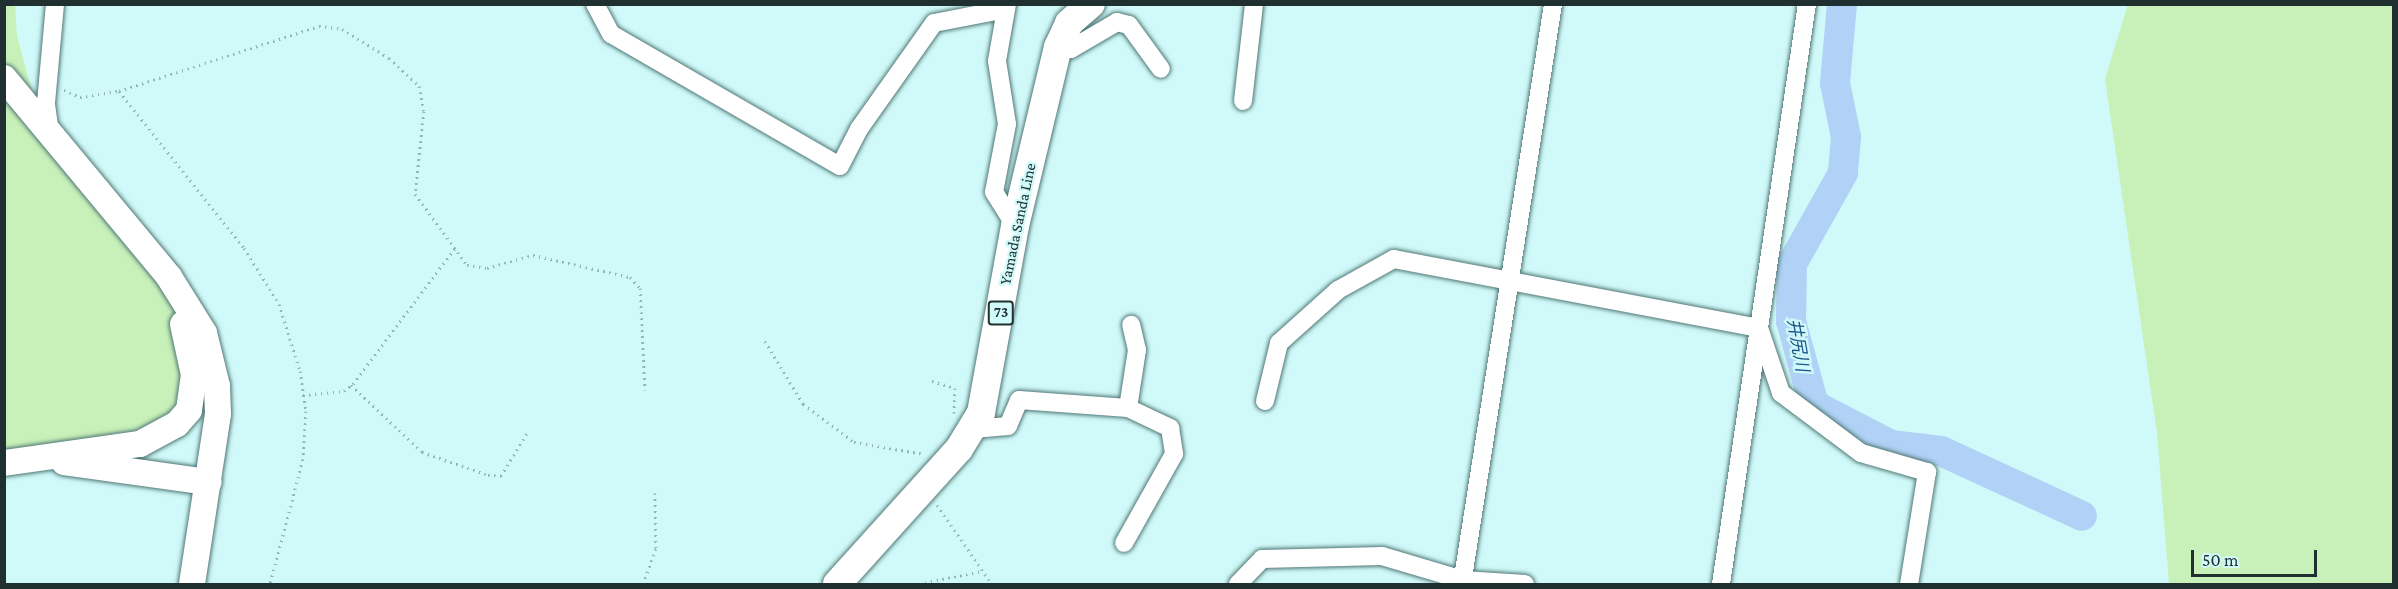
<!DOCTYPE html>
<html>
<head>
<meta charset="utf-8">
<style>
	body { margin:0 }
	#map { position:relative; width:2398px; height:589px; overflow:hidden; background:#d0faf9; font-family:"Crimson Pro","Noto Sans JP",serif }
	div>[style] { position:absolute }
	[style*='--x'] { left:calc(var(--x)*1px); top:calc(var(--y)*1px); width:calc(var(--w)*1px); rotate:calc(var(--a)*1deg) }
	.green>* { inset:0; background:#c8f1b9 }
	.river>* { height:30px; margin:-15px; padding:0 15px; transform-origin:15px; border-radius:15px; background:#b0d2f6 }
	.path>* { height:3px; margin-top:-1.5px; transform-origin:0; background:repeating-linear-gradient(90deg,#95b6b5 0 1.5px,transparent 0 6px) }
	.roads { filter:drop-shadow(0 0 2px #507776) drop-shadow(0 0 2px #507776) }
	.street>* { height:18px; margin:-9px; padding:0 9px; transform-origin:9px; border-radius:9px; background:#fff }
	.secondary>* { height:26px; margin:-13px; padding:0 13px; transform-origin:13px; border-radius:13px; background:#fff }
	.primary>* { height:28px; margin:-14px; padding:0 14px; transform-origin:14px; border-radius:14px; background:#fff }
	span { translate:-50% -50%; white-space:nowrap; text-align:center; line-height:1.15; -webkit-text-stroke:4.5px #d0faf9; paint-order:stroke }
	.shield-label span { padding:2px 4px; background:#d0faf9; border:2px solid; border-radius:4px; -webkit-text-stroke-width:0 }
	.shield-label { font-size:15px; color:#203030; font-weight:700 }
	.street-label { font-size:16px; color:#203030 }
	.water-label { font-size:18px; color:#1c558c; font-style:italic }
	.frame { position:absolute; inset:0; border:6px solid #203030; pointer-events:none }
	.scale { position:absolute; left:2191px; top:550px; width:126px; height:27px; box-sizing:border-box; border:3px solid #203030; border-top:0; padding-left:8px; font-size:18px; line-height:21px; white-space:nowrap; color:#203030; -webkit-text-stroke:4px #d0faf9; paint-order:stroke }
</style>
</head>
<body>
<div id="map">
	<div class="green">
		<i style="clip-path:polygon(15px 4px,17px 36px,46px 143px,166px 285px,189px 327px,179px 405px,155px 431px,5px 461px,4px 5px)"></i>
		<i style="clip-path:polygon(2128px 4px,2393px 5px,2393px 584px,2169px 584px,2157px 433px,2105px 79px)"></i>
	</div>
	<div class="river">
		<i style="--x:1842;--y:4;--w:79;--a:95.1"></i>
		<i style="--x:1835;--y:83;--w:55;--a:78.5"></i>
		<i style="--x:1846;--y:137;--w:36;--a:95"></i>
		<i style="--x:1843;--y:173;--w:104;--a:119.3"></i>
		<i style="--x:1792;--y:264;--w:57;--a:91"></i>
		<i style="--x:1791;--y:321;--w:87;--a:74.7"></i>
		<i style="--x:1814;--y:405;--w:87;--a:27.5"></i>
		<i style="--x:1891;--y:445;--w:50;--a:6.8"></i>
		<i style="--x:1941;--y:451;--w:155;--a:24.7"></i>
	</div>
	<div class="path">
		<i style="--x:64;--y:90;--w:17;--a:24"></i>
		<i style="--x:80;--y:97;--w:39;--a:-9"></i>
		<i style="--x:119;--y:91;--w:210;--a:-18"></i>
		<i style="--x:319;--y:26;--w:23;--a:7"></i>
		<i style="--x:342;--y:29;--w:55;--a:31.7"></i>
		<i style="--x:389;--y:58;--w:41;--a:43"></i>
		<i style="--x:419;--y:86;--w:25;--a:79"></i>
		<i style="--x:424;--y:111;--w:83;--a:96.2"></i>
		<i style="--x:415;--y:194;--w:88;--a:53.8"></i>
		<i style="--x:467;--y:265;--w:20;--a:9"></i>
		<i style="--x:487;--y:268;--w:48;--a:-15.8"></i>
		<i style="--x:533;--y:255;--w:99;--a:12.8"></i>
		<i style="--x:630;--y:277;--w:15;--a:48"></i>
		<i style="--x:640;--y:288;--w:102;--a:87.2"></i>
		<i style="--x:119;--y:91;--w:201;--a:51.5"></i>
		<i style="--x:244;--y:248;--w:66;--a:58"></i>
		<i style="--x:279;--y:304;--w:70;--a:72.6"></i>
		<i style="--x:300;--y:371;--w:40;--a:81.5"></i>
		<i style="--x:306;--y:411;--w:48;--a:93.6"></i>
		<i style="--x:303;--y:459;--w:129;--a:104.8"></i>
		<i style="--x:765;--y:341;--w:74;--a:58.9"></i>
		<i style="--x:803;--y:404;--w:64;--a:36.7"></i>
		<i style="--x:854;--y:442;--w:71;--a:9.7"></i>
		<i style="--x:932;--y:381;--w:24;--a:17"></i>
		<i style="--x:955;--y:388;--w:25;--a:92"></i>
		<i style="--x:351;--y:385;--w:98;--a:43.3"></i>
		<i style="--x:422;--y:452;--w:70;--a:19.2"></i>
		<i style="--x:488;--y:475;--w:13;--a:4"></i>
		<i style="--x:501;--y:476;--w:50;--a:-58.8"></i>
		<i style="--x:303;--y:395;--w:41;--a:-5.6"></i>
		<i style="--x:344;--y:391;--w:11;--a:-38"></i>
		<i style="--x:353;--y:384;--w:170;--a:-53.1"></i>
		<i style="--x:937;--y:505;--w:96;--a:55.2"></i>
		<i style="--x:643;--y:584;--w:38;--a:-70"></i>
		<i style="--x:656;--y:548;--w:55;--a:-91"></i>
		<i style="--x:919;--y:584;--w:64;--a:-11.7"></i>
	</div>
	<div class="roads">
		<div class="street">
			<i style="--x:595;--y:4;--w:34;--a:62"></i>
			<i style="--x:611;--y:34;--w:264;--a:30"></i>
			<i style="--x:840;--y:166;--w:42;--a:-62.8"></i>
			<i style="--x:859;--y:129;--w:130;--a:-54.7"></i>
			<i style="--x:934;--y:23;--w:73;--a:-11"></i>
			<i style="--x:1007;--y:4;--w:58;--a:100"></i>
			<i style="--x:997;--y:61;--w:64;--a:81"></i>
			<i style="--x:1007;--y:124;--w:69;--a:100.8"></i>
			<i style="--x:994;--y:192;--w:40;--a:58"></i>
			<i style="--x:1058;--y:47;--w:13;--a:9"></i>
			<i style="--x:1071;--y:49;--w:53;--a:-30.4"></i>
			<i style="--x:1117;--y:22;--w:12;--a:14"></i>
			<i style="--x:1129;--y:25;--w:54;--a:54"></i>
			<i style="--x:1243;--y:101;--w:98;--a:-83.5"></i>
			<i style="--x:50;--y:133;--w:30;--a:-98"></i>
			<i style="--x:46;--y:103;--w:99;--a:-84.8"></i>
			<i style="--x:1265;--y:401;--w:60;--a:-76.4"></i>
			<i style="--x:1279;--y:343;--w:79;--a:-41.9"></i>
			<i style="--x:1338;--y:290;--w:64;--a:-29"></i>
			<i style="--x:1394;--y:259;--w:371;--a:10.7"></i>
			<i style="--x:1759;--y:328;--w:69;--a:71.3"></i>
			<i style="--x:1781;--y:393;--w:100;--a:36.9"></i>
			<i style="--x:1861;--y:453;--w:69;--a:16.1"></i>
			<i style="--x:1927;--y:472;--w:113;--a:99.1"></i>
			<i style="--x:1128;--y:408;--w:59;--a:-81.2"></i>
			<i style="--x:1137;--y:350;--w:26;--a:-103"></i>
			<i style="--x:973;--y:429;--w:35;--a:-5"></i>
			<i style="--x:1008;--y:426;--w:28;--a:-67"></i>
			<i style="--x:1019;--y:400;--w:109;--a:4.2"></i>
			<i style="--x:1128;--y:408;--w:47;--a:25.5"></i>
			<i style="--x:1170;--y:428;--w:26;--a:81"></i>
			<i style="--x:1174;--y:454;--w:102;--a:119.3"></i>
			<i style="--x:1238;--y:584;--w:35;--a:-46"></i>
			<i style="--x:1262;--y:559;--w:120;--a:-1.4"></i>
			<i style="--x:1382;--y:556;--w:84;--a:16.5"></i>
			<i style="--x:1463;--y:580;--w:62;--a:3.7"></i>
			<i style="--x:1462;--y:584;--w:587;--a:-81.08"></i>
			<i style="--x:1721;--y:584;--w:586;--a:-81.57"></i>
		</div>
		<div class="secondary">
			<i style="--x:4;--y:78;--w:259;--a:50.3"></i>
			<i style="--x:169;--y:277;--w:66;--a:58"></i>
			<i style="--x:204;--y:333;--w:55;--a:76.2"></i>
			<i style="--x:217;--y:386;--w:28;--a:88"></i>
			<i style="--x:218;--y:414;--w:172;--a:98.7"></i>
			<i style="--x:64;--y:462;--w:146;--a:7.9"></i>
			<i style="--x:4;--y:463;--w:137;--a:-8"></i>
			<i style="--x:140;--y:444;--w:42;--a:-28.4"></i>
			<i style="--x:177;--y:424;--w:18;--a:-49"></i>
			<i style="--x:189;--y:410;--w:35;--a:-82"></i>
			<i style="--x:194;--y:375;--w:52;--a:-102.2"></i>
		</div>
		<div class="primary">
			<i style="--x:837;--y:584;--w:182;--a:-47.9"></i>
			<i style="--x:959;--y:449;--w:42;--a:-58.6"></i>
			<i style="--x:981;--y:413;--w:190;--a:-79.7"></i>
			<i style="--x:1015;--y:226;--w:184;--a:-76.5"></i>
			<i style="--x:1058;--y:47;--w:26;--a:-65"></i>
			<i style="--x:1069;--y:23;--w:29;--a:-41"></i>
		</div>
	</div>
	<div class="shield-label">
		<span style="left:1001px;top:313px">73</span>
	</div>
	<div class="street-label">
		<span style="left:1018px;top:224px;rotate:-78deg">Yamada Sanda Line</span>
	</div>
	<div class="water-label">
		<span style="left:1798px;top:345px;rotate:80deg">井尻川</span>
	</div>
	<div class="frame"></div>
	<div class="scale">50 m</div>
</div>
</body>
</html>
